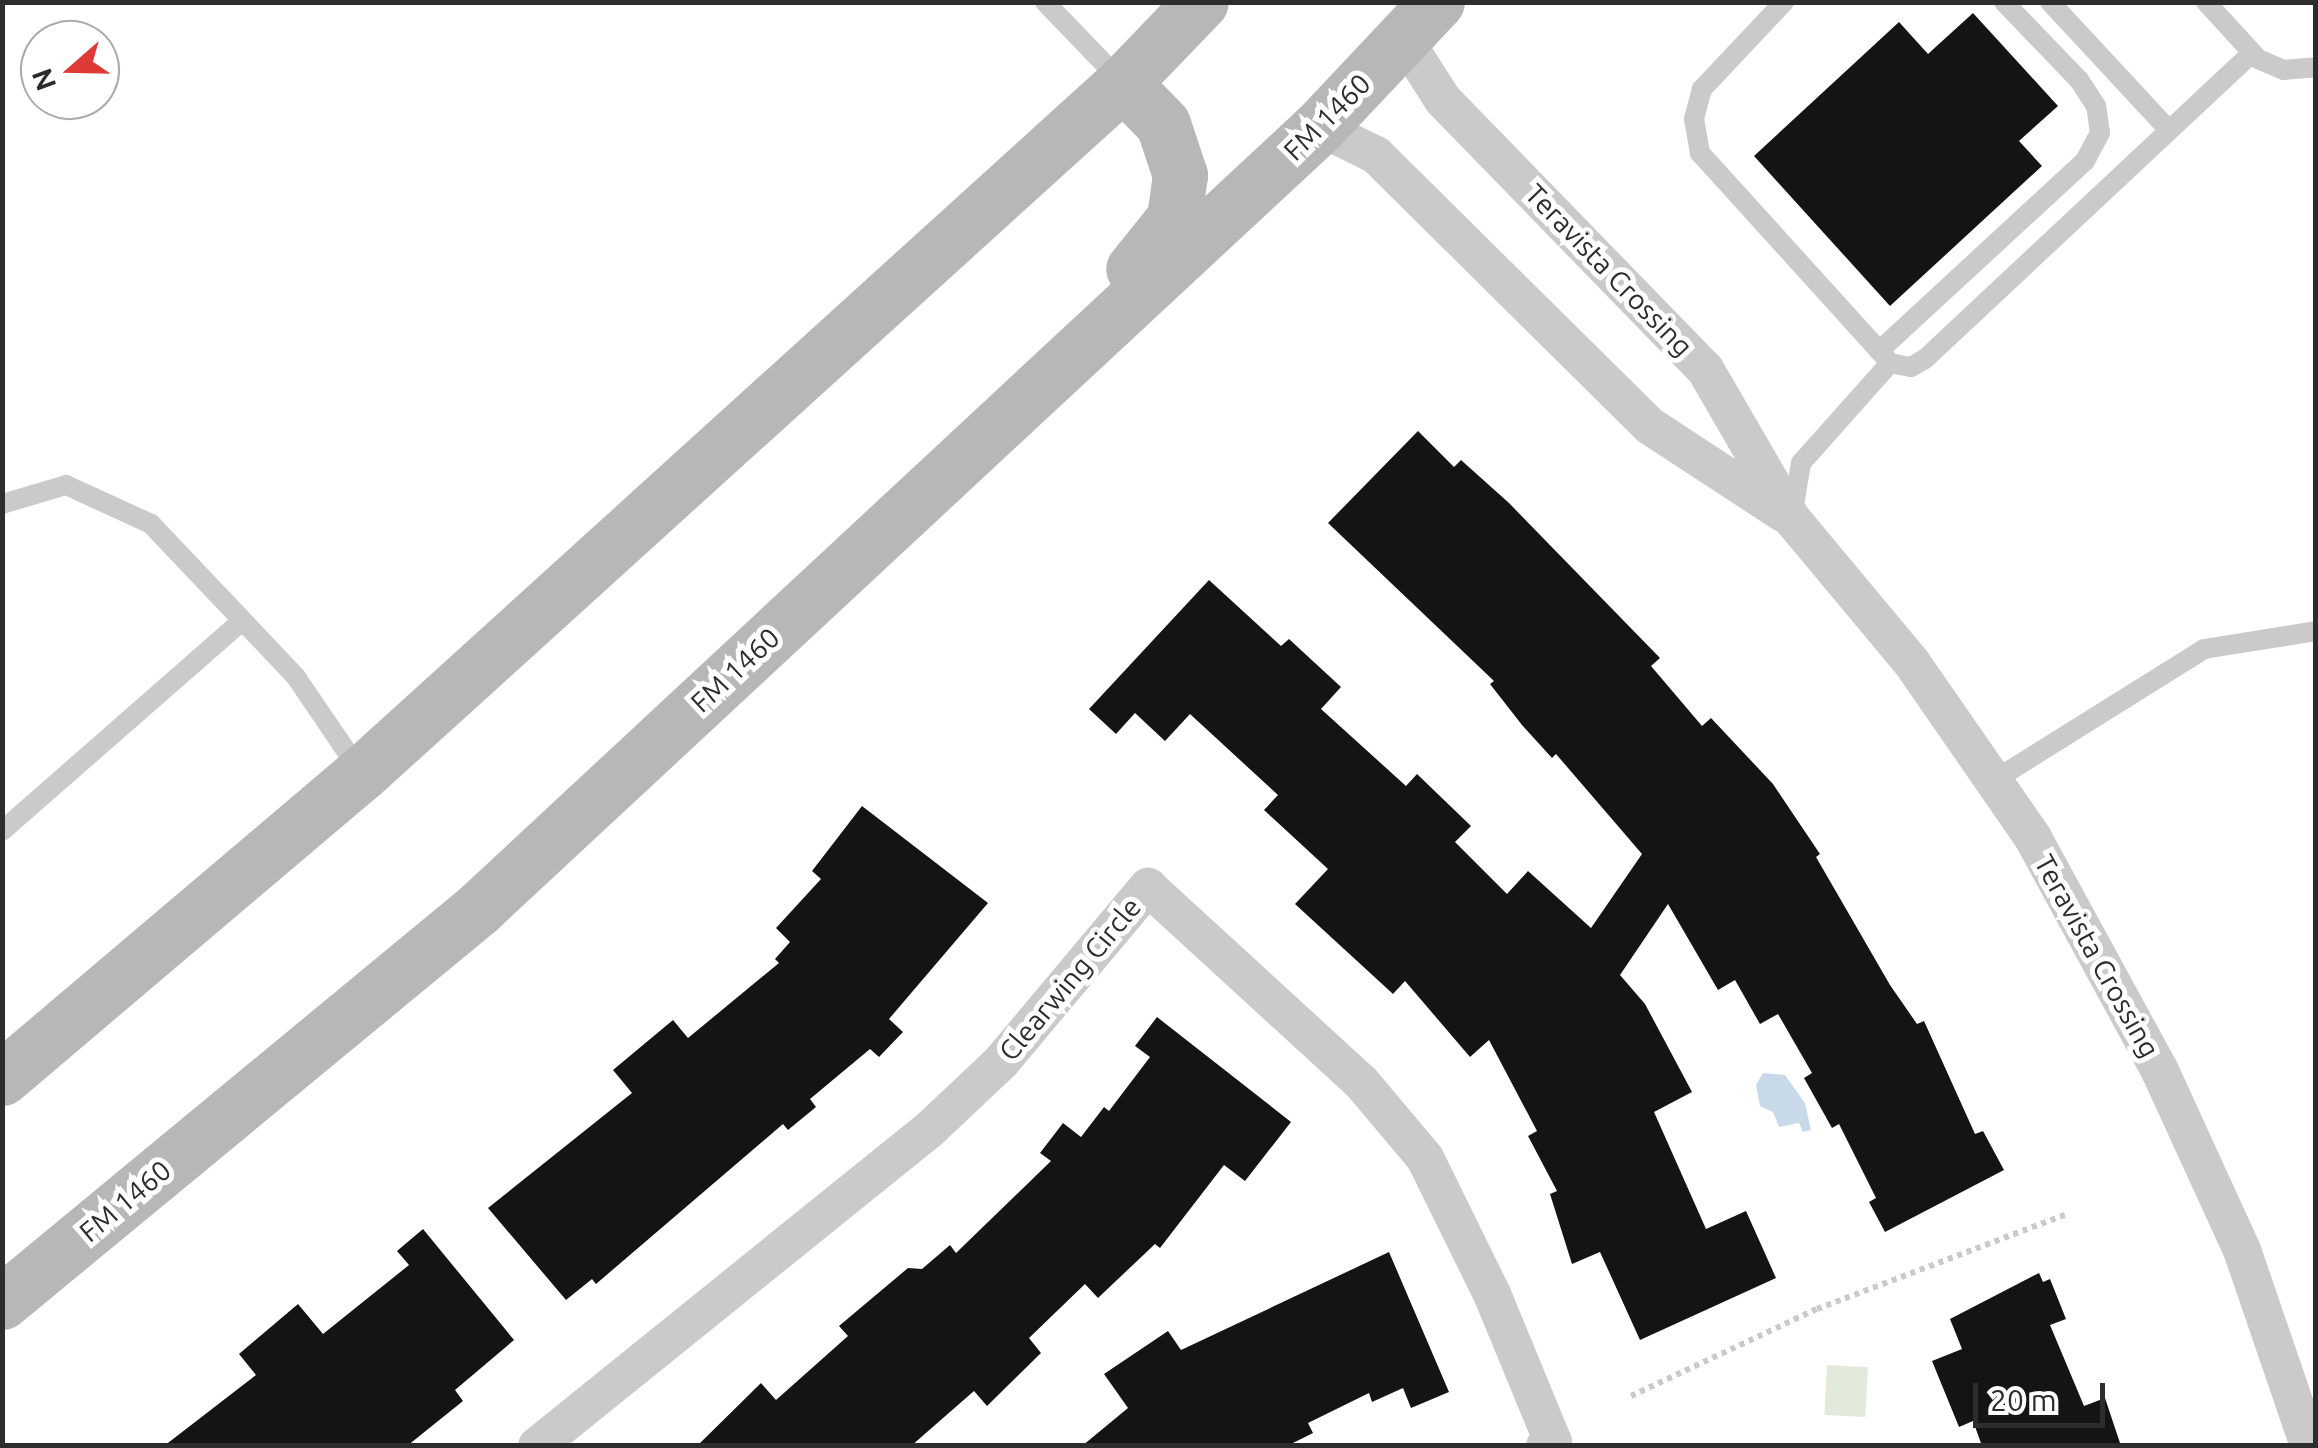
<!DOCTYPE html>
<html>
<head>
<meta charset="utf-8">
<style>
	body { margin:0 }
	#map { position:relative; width:2318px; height:1448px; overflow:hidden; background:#fff; font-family:Ubuntu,sans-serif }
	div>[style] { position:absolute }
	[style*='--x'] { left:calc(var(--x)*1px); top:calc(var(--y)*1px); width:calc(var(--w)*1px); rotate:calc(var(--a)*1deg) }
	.green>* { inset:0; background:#e2eadb; transform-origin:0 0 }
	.water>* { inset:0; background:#c8d9ea }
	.building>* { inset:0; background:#141414 }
	.path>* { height:6px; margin-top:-3px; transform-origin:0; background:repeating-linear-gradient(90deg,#cacaca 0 5px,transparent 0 10px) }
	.lane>* { height:20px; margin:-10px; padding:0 10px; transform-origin:10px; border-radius:10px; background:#cacaca }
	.street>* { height:38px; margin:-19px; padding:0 19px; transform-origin:19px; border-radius:19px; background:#cacaca }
	.secondary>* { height:55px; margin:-27.5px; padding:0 27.5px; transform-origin:27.5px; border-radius:27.5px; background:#b7b7b7 }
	span { translate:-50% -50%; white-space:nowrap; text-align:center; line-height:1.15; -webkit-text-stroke:10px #fff; paint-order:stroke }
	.street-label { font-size:28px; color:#2d2d2d }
	.frame { position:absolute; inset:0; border:5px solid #2d2d2d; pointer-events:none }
	.north { position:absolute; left:20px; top:20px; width:100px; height:100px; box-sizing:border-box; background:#fff; border:2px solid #ababab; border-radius:50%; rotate:250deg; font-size:28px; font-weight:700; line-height:40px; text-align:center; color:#2d2d2d }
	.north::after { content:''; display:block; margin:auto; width:35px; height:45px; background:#de3b36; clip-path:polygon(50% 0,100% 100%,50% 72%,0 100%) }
	.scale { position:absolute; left:1973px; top:1383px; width:132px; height:45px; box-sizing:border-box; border:5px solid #2d2d2d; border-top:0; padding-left:12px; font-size:30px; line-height:35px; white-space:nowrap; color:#2d2d2d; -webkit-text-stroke:8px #fff; paint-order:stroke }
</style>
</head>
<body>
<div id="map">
	<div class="green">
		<i style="left:1827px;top:1365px;width:41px;height:50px;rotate:3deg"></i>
	</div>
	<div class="water">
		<i style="clip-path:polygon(1763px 1073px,1785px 1075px,1805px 1103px,1811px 1130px,1803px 1132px,1799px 1123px,1779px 1127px,1773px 1112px,1760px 1106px,1756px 1085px)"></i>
	</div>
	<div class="building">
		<i style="clip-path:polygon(1973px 13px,2058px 106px,2019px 141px,2042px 166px,1890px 306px,1754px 156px,1899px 22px,1928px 54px)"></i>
		<i style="clip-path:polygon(1418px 431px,1454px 467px,1461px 460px,1509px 503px,1660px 658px,1651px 666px,1702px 726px,1711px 718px,1773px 784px,1820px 854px,1816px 857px,1890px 985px,1917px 1024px,1924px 1021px,1975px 1134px,1983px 1131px,2004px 1170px,1885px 1232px,1869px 1202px,1876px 1198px,1839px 1124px,1832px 1128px,1804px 1078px,1812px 1073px,1778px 1014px,1760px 1024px,1735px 980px,1718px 990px,1668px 904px,1620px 975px,1645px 1004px,1692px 1092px,1654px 1112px,1706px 1229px,1746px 1211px,1776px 1278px,1640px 1340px,1600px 1252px,1572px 1264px,1550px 1194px,1557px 1191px,1528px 1136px,1537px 1131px,1489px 1040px,1470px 1057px,1405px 981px,1393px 994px,1295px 904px,1328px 869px,1264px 810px,1278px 795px,1190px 714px,1165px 741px,1135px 713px,1116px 734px,1089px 709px,1209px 580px,1281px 646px,1289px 639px,1341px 687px,1321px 709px,1406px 786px,1417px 774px,1471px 826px,1455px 842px,1507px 894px,1528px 871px,1591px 928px,1642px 854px,1556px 754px,1552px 758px,1522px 725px,1490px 684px,1494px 681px,1328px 523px)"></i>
		<i style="clip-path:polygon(862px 806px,988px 903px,889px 1019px,903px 1032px,879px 1057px,870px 1049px,810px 1099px,816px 1107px,788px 1130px,783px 1124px,596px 1284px,592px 1279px,566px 1300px,488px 1208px,632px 1093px,613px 1070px,673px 1020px,688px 1038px,779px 963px,775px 959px,790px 942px,776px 928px,821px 879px,812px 871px)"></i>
		<i style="clip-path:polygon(1157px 1017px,1291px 1122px,1245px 1181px,1224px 1165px,1160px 1248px,1155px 1244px,1098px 1298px,1085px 1284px,1029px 1338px,1041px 1353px,987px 1406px,974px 1391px,911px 1446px,697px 1446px,761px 1383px,776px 1400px,848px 1336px,839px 1326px,908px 1268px,922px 1269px,950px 1245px,956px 1253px,1051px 1161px,1040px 1153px,1063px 1123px,1081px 1137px,1104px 1107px,1109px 1111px,1150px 1057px,1135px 1046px)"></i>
		<i style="clip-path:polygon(423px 1229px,514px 1340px,455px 1390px,463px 1401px,407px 1446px,164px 1446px,256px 1375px,239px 1354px,298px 1304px,323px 1334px,409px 1265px,397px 1251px)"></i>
		<i style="clip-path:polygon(1389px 1252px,1449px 1392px,1411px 1408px,1403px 1388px,1372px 1402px,1369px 1393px,1308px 1423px,1313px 1433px,1287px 1446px,1082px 1446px,1128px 1408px,1104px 1374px,1168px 1331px,1181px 1350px)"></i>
		<i style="clip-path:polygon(2039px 1273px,2043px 1282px,2050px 1279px,2066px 1319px,2050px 1325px,2084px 1406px,2105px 1398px,2121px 1446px,1982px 1446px,1973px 1421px,1959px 1427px,1932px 1361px,1962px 1349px,1950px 1319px)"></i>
	</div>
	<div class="path">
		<i style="--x:1631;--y:1396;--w:205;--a:-25.1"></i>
		<i style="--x:1817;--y:1309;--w:267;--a:-20.8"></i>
	</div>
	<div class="lane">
		<i style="--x:1045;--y:2;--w:111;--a:46.1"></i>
		<i style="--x:1784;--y:2;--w:120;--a:133.3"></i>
		<i style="--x:1702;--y:89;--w:31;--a:105"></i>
		<i style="--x:1694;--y:119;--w:35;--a:80"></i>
		<i style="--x:1700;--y:153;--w:278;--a:47.8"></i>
		<i style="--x:2050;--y:2;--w:175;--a:47.1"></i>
		<i style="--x:2206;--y:2;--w:77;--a:47.6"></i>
		<i style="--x:2258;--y:59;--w:28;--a:23"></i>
		<i style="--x:2284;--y:70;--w:32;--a:-5"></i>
		<i style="--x:1879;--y:351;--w:280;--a:-42.7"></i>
		<i style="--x:2085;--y:161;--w:32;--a:-62"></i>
		<i style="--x:2100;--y:133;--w:27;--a:-98"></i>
		<i style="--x:2096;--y:106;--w:31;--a:-123"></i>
		<i style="--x:2079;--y:80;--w:108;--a:-133.9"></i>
		<i style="--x:2;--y:504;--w:67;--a:-16.5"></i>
		<i style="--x:66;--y:485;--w:94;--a:24.6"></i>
		<i style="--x:151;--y:524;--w:211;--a:46.5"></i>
		<i style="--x:296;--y:677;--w:114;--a:55.8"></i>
		<i style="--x:1792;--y:517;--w:55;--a:-80.5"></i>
		<i style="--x:1801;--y:463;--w:134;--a:-48.3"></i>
		<i style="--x:1890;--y:363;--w:21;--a:11"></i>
		<i style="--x:1911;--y:367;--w:16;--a:-30"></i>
		<i style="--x:1925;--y:359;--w:448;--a:-43.1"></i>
		<i style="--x:1993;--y:781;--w:249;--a:-32"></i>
		<i style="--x:2204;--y:649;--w:113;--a:-9.1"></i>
		<i style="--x:2;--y:831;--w:319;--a:-41.2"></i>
	</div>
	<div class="street">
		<i style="--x:1404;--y:39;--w:72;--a:57.4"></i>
		<i style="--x:1443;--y:100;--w:376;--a:45.8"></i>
		<i style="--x:1705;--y:369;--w:173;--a:59.9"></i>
		<i style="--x:1792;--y:519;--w:187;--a:50.2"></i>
		<i style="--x:1912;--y:663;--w:213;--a:55.3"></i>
		<i style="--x:2033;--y:838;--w:265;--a:61.4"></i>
		<i style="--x:2160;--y:1071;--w:197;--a:65.4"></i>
		<i style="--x:2242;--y:1250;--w:207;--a:71.1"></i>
		<i style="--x:1319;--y:127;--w:64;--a:26.2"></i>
		<i style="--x:1376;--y:155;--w:385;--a:44.7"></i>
		<i style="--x:1650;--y:426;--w:159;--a:33.2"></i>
		<i style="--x:537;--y:1446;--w:505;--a:-38.89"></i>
		<i style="--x:930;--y:1129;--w:98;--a:-43.3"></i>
		<i style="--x:1001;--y:1062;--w:229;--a:-50"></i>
		<i style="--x:1148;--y:887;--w:289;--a:42.5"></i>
		<i style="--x:1361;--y:1082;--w:99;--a:49.9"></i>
		<i style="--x:1425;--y:1158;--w:152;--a:63.8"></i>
		<i style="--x:1492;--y:1294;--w:160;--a:67.6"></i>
		<i style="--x:1553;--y:1442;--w:9;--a:153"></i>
	</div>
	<div class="secondary">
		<i style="--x:1123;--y:83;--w:57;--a:45.7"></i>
		<i style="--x:1163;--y:124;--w:54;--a:71.6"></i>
		<i style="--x:1180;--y:175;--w:43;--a:97.9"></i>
		<i style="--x:1174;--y:218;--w:65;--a:128.8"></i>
		<i style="--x:2;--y:1078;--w:472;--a:-40.3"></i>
		<i style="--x:362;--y:773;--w:1027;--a:-42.2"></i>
		<i style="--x:1123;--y:83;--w:112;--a:-46.1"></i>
		<i style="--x:2;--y:1302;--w:617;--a:-39.54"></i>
		<i style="--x:478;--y:909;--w:1148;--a:-42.92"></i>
		<i style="--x:1319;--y:127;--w:172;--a:-46.7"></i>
	</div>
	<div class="street-label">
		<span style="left:1327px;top:117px;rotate:-45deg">FM 1460</span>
		<span style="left:1609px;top:270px;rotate:46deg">Teravista Crossing</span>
		<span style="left:735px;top:670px;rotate:-43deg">FM 1460</span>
		<span style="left:2097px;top:956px;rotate:61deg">Teravista Crossing</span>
		<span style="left:1070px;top:979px;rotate:-50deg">Clearwing Circle</span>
		<span style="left:125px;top:1201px;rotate:-40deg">FM 1460</span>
	</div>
	<div class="frame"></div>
	<div class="north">N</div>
	<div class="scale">20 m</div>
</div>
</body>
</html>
